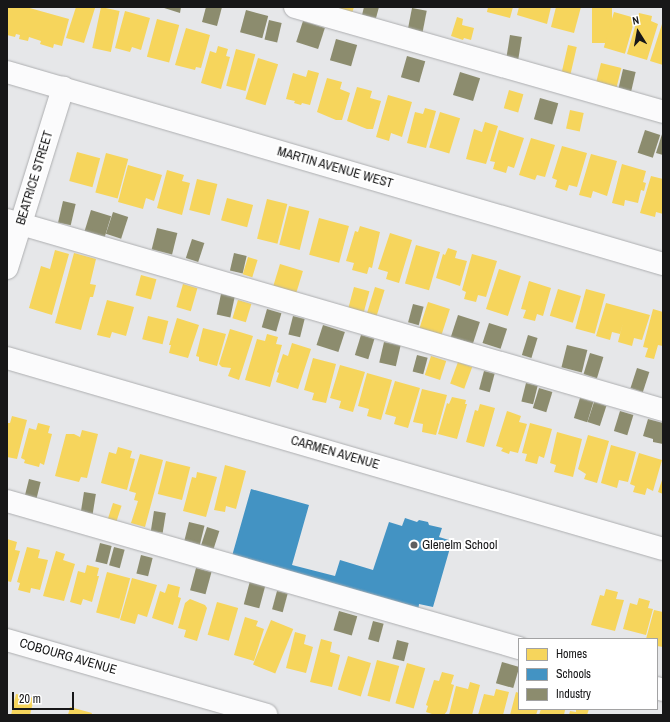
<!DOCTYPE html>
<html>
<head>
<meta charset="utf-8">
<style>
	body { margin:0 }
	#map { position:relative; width:670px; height:722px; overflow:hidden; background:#e6e7e9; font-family:"Archivo Narrow",sans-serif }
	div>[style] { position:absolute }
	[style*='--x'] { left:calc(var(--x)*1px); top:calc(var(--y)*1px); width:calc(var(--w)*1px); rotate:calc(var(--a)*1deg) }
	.homes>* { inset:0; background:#f6d55c; transform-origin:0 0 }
	.schools>* { inset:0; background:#4393c3 }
	.industry>* { inset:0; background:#8c8c6e; transform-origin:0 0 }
	.roads { filter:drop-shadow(0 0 1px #adaeb0) drop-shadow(0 0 1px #adaeb0) }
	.minor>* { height:22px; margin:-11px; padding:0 11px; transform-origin:11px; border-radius:11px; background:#fbfbfc }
	.dots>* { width:11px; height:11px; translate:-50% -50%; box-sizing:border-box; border:2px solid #fff; border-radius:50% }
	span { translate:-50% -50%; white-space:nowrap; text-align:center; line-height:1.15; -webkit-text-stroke:4px #fff; paint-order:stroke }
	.street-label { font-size:13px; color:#171718 }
	.poi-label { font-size:13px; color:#171718 }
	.left { translate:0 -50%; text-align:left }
	.frame { position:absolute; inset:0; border:8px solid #171718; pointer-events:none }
	.legend { position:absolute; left:518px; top:638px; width:140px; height:72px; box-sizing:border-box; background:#fff; border:1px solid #a2a2a3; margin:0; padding:5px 7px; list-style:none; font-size:12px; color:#171718 }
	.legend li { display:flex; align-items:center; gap:8px; height:20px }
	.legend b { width:20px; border:1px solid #a2a2a3 }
	.north { position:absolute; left:618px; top:12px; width:40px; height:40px; -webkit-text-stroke:3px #fff; paint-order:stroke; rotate:349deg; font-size:11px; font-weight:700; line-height:16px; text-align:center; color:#171718 }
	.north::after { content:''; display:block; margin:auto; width:14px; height:18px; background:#171718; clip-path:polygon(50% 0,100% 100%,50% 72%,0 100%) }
	.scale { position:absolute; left:12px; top:692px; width:62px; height:18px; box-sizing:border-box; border:2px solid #171718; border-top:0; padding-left:5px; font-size:12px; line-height:14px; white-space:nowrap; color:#171718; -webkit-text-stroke:3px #fff; paint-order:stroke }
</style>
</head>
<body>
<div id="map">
	<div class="homes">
		<i style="clip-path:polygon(7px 7px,26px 7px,69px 19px,62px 46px,54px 44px,53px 48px,40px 44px,41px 41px,29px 37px,28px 41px,19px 39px,20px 35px,16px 34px,15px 37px,7px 35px)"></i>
		<i style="clip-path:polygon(76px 7px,95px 8px,84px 43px,66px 38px)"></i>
		<i style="left:101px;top:7px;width:19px;height:42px;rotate:12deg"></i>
		<i style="clip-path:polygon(333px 7px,354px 7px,352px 13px)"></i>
		<i style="clip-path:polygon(488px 7px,513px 7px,510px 18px,487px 12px)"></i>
		<i style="clip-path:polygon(519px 7px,551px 7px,547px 24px,517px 15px)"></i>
		<i style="clip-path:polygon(556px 7px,581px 7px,574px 33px,551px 27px)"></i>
		<i style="left:592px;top:7px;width:20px;height:36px"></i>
		<i style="clip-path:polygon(125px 11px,150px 18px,141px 50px,132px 47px,130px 52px,115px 48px)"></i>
		<i style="left:614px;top:12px;width:22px;height:37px;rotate:16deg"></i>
		<i style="clip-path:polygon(639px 13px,652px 16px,651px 21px,658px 24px,647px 60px,627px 54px)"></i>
		<i style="clip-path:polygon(457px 17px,463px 19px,462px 25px,474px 28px,471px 40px,464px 38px,463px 40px,451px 36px)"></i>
		<i style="left:157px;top:19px;width:23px;height:39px;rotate:15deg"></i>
		<i style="clip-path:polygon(663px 21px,663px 65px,650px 61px)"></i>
		<i style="clip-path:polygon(186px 28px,210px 35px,201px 68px,196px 67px,195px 70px,175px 65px)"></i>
		<i style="left:568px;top:45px;width:9px;height:30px;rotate:13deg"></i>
		<i style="clip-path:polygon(218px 46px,228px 49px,226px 56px,230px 57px,221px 89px,201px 83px,210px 51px,216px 53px)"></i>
		<i style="left:236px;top:49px;width:20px;height:38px;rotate:15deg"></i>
		<i style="left:258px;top:58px;width:21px;height:43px;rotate:17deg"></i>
		<i style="left:601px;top:63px;width:21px;height:27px;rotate:14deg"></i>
		<i style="clip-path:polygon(308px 70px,319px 73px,310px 105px,302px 103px,301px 105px,294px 103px,295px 101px,286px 99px,293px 73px,306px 77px)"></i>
		<i style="clip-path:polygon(327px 78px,342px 82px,340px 89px,350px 93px,342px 120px,336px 120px,317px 112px)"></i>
		<i style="clip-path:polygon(357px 87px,372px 91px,370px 98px,381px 101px,373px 129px,367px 129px,347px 121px)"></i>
		<i style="left:509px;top:90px;width:15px;height:19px;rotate:16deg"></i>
		<i style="clip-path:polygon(388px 95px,412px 102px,402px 137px,391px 133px,389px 141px,376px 137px)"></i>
		<i style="clip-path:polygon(425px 108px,436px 111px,426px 148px,407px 143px,415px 112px,423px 114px)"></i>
		<i style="left:570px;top:110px;width:14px;height:19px;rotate:12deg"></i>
		<i style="left:440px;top:112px;width:21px;height:37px;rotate:17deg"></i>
		<i style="clip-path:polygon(485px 122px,498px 126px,486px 164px,466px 159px,474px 129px,482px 132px)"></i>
		<i style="clip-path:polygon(499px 130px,524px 138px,514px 168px,508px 166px,506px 173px,493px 169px,495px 162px,490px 161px)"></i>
		<i style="clip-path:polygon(531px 138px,555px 145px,545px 177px,537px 175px,535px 180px,519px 175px)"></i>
		<i style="clip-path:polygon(562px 146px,587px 153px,577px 187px,569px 185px,567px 191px,555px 187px,557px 180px,552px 178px)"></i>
		<i style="left:77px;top:152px;width:24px;height:30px;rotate:15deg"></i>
		<i style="left:106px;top:153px;width:23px;height:41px;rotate:15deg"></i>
		<i style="clip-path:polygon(591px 154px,617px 161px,607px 196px,593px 191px,591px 198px,579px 195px)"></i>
		<i style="clip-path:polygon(622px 164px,646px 171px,643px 182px,646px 183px,644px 191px,641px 190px,638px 203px,625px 200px,624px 206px,612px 203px)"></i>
		<i style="clip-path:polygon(128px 165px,162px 175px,154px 201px,146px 198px,143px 209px,118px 202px)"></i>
		<i style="clip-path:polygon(167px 170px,184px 175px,182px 181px,190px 183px,182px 215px,157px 208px)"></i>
		<i style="clip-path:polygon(651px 176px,663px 179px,663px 214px,656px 212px,655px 217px,640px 213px)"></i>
		<i style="left:197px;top:179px;width:21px;height:32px;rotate:14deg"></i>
		<i style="left:227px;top:198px;width:27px;height:23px;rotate:15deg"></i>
		<i style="left:267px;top:199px;width:21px;height:41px;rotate:14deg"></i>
		<i style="left:289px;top:206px;width:21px;height:40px;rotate:14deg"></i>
		<i style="left:319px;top:218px;width:31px;height:38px;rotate:15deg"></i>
		<i style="clip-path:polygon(360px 226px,380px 232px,372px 268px,369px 267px,367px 274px,352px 270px,354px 263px,346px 261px,355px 231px,358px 232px)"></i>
		<i style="clip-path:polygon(390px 233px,412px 240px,399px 283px,386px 279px,388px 272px,378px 269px)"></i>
		<i style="left:416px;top:245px;width:25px;height:40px;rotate:16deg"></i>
		<i style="clip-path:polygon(448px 248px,457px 251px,455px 258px,467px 261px,460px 286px,436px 278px,443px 254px,445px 255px)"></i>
		<i style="clip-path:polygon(55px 250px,69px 254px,52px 315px,29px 308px,41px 266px,50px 269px)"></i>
		<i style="clip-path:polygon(74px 253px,96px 259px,90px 284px,96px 285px,93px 297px,90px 297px,81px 330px,55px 323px)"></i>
		<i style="clip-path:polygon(472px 254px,497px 261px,486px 297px,478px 295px,476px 302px,464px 299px,466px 292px,462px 290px)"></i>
		<i style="left:248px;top:257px;width:10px;height:18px;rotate:17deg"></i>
		<i style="left:280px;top:264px;width:24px;height:23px;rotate:17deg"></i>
		<i style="left:499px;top:269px;width:23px;height:42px;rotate:18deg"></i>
		<i style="left:141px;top:275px;width:16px;height:21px;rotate:15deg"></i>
		<i style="clip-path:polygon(529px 281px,551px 288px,543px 316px,537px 314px,535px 321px,523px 318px,526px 310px,521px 309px)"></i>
		<i style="left:183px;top:284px;width:15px;height:24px;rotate:16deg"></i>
		<i style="left:354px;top:287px;width:16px;height:23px;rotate:15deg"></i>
		<i style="left:375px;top:287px;width:10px;height:27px;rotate:17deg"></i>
		<i style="left:558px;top:289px;width:24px;height:28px;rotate:17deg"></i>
		<i style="left:586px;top:289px;width:20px;height:41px;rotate:15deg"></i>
		<i style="clip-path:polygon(107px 300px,134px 307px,126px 336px,112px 332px,110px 338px,97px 335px)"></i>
		<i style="left:238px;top:300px;width:14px;height:19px;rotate:17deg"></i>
		<i style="left:428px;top:302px;width:23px;height:27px;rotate:18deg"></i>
		<i style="clip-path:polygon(606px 303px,650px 315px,642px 340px,634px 338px,632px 346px,618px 342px,623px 323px,620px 334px,612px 332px,610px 340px,596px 336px)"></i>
		<i style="clip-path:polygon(653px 309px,663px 312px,663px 346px,658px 345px,654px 359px,645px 357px,648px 348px,643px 347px)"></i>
		<i style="left:148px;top:316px;width:21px;height:24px;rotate:14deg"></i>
		<i style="clip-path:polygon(177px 318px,199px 325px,188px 358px,169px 353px,171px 345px,169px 345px)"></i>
		<i style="clip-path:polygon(203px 328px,226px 334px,217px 366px,199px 361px,199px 357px,196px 356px)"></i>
		<i style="clip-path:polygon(230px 329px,253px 336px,239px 380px,228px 376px,231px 368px,222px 367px,219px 364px)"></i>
		<i style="clip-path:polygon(267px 334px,278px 337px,276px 344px,282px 345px,270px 387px,245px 380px,257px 339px,265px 341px)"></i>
		<i style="clip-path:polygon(292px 343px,311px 349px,298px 389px,276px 382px,279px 373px,277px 372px,283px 354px,288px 356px)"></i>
		<i style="left:431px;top:356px;width:16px;height:20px;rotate:18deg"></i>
		<i style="clip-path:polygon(313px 358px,336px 364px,326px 403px,312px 400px,314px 393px,304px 390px)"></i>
		<i style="left:458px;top:362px;width:15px;height:23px;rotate:20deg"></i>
		<i style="clip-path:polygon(340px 365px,365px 372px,353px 412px,339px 408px,341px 401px,330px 398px)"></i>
		<i style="clip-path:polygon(367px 373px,392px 380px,381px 420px,367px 416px,369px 409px,358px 406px)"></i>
		<i style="clip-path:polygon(395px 381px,420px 388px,408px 428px,394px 424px,396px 417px,385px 414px)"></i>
		<i style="clip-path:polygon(422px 389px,447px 395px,436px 435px,422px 432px,423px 424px,413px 422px)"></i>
		<i style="clip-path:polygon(452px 397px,466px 400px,465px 404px,467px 404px,457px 439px,438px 434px,447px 403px,449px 404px)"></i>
		<i style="clip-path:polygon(480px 404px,495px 408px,484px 447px,466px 442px,475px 410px,478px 411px)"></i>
		<i style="clip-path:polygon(507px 411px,521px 416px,519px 422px,527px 424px,518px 453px,510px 451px,509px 454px,501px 451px,503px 448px,496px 446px)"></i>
		<i style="clip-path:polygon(12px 416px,27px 420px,17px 459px,7px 457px,7px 423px,10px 423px)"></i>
		<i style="clip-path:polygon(38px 423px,50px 426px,48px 433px,52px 434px,44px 465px,40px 463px,39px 467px,24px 463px,25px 460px,21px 458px,29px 428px,36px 430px)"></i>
		<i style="clip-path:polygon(530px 423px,552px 429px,544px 458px,539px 456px,537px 464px,525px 461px,527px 454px,522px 453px)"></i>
		<i style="clip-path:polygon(82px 430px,98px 434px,87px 478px,81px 477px,79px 482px,55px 476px,66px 434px,74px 434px,80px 437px)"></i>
		<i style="clip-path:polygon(557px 432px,582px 439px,573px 477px,554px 472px,556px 465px,550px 463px)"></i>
		<i style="clip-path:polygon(588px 435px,609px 441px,597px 483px,584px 479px,586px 474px,578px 469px)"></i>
		<i style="clip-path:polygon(611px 445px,636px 452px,628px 482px,619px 480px,617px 488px,601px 483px)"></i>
		<i style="clip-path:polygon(118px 447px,132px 451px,130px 458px,135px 459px,127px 490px,101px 483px,109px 452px,116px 454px)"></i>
		<i style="clip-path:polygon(639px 453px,662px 460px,653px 491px,647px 488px,645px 495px,633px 492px,635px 486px,630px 484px)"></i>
		<i style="clip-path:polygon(140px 454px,163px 460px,145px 527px,131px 523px,138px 501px,134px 500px,136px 493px,129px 491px)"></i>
		<i style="left:166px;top:461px;width:25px;height:34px;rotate:14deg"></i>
		<i style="clip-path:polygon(225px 465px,246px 471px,236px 509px,226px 506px,225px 512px,214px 510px)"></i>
		<i style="clip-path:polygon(197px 472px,217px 477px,206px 517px,183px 511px,192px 477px,196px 478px)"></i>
		<i style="clip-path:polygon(663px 477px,663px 494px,658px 492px)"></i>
		<i style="left:113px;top:503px;width:9px;height:19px;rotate:18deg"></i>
		<i style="clip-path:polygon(7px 539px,17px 542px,15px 550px,20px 551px,11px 582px,7px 581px)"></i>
		<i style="clip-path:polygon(27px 547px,40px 550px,38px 558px,48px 560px,40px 590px,31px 588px,30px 593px,18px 590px,20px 583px,17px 582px)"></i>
		<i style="clip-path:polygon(56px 551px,65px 554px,63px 560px,75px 564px,64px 601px,43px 596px)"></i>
		<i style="clip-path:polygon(87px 565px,99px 568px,97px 576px,99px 576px,92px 602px,83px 599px,81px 605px,70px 602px,78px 571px,85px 573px)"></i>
		<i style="left:107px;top:572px;width:24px;height:42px;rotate:15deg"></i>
		<i style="clip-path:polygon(132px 578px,157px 585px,147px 617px,138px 614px,135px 624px,120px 620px)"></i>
		<i style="clip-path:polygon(168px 584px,180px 587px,178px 597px,181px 598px,173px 625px,152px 618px,160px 591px,165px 593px)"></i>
		<i style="clip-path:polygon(606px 589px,618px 592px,616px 599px,624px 600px,615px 631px,591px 625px,600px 595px,604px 596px)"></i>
		<i style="clip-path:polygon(639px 598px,650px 601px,648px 608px,653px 609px,646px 635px,623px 629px,630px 603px,637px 605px)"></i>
		<i style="clip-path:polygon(190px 599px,205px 605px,207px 608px,197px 641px,184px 637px,186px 630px,178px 628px,185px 603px)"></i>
		<i style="left:217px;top:602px;width:22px;height:34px;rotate:16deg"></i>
		<i style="clip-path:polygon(654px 610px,663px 612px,663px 647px,657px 646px,657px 639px,646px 639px)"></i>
		<i style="clip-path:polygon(245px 617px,258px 621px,256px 626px,264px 629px,254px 661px,234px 655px)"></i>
		<i style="left:271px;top:620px;width:24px;height:48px;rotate:22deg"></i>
		<i style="clip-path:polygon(295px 632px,306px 635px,304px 644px,313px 647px,306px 673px,286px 668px)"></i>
		<i style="clip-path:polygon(321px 639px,332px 642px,330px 652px,340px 655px,332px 687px,310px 682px)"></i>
		<i style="left:348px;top:656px;width:24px;height:35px;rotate:17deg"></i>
		<i style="left:377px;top:660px;width:23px;height:37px;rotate:15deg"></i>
		<i style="left:407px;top:663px;width:19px;height:42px;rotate:16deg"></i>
		<i style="clip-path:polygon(442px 672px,454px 675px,451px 684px,454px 685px,447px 711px,444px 715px,435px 715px,426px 712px,428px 706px,426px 705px,434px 680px,439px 681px)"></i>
		<i style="clip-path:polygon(470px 682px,480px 685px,472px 715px,449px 715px,456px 686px,468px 689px)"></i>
		<i style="clip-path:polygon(496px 689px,509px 692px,503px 715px,478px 715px,484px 694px,494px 696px)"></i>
		<i style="clip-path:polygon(516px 692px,519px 693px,519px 709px,538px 709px,536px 715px,510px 715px)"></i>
		<i style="clip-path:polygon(16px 694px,34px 698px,30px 715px,11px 715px)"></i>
		<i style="clip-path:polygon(70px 707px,92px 713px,91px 715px,68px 715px)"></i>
		<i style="clip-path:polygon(541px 709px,561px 709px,565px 710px,564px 715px,539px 715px)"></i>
		<i style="clip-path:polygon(576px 709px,589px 709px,587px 715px,569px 715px,570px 711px,576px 712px)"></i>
	</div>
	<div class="schools">
		<i style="clip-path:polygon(251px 489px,309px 505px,292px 565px,335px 576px,340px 560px,373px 570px,389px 522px,402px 526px,405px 518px,417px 522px,419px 520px,428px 522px,429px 525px,442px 528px,439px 537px,452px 541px,433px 607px,419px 604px,418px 612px,232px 556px)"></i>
	</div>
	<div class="industry">
		<i style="clip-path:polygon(161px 7px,181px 7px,180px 13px)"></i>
		<i style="clip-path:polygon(206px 7px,222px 7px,217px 26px,202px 22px)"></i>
		<i style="clip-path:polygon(364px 7px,379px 7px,376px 18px,362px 15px)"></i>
		<i style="left:412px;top:8px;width:15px;height:22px;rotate:11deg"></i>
		<i style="left:246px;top:10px;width:23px;height:23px;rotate:15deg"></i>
		<i style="left:269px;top:20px;width:13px;height:20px;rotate:13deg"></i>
		<i style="left:303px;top:21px;width:23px;height:22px;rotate:18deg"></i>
		<i style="left:510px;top:35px;width:12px;height:23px;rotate:9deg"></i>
		<i style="left:336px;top:39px;width:22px;height:22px;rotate:16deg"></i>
		<i style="left:407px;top:56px;width:19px;height:22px;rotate:16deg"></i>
		<i style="left:623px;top:69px;width:13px;height:25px;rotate:13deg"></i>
		<i style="left:460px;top:72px;width:21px;height:24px;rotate:17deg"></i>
		<i style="left:540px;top:98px;width:19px;height:22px;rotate:16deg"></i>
		<i style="left:645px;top:130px;width:16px;height:24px;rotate:18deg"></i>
		<i style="clip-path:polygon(663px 131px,663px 155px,656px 153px)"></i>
		<i style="left:63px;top:201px;width:13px;height:22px;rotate:13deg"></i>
		<i style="left:91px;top:210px;width:21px;height:25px;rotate:17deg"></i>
		<i style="left:113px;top:212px;width:16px;height:23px;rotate:18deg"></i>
		<i style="left:157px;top:228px;width:21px;height:22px;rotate:14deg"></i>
		<i style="left:192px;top:239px;width:13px;height:20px;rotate:18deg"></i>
		<i style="left:234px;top:253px;width:13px;height:18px;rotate:13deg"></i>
		<i style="left:221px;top:294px;width:14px;height:21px;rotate:12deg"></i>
		<i style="left:413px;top:304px;width:11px;height:19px;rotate:15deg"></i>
		<i style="left:267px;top:309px;width:15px;height:19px;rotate:16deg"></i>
		<i style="left:458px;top:315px;width:23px;height:23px;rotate:18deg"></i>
		<i style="left:293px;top:316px;width:12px;height:19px;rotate:14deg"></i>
		<i style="left:489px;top:323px;width:19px;height:21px;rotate:18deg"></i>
		<i style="left:323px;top:325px;width:23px;height:21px;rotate:18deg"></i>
		<i style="left:361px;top:335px;width:14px;height:21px;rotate:17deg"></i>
		<i style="left:528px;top:335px;width:10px;height:21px;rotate:17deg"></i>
		<i style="left:384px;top:342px;width:17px;height:21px;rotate:13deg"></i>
		<i style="left:567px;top:345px;width:21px;height:23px;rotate:14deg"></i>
		<i style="left:590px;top:353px;width:14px;height:22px;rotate:17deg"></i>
		<i style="left:417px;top:355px;width:11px;height:17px;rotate:15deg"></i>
		<i style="left:637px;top:368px;width:13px;height:21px;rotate:18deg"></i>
		<i style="left:484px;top:371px;width:11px;height:19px;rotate:15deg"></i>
		<i style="left:526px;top:383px;width:12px;height:19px;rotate:14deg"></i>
		<i style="left:539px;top:388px;width:14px;height:21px;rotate:17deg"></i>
		<i style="left:580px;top:398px;width:14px;height:21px;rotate:17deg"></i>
		<i style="left:594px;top:402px;width:13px;height:21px;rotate:18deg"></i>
		<i style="left:620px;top:411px;width:14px;height:21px;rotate:17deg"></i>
		<i style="clip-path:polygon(648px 419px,663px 423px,663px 444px,653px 442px,653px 439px,643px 436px)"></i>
		<i style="left:29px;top:479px;width:12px;height:21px;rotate:14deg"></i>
		<i style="left:84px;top:492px;width:12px;height:20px;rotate:9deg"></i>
		<i style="left:154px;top:511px;width:12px;height:20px;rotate:9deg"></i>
		<i style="left:189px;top:522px;width:16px;height:22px;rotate:14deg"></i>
		<i style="left:207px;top:527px;width:13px;height:21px;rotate:18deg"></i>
		<i style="left:100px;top:543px;width:12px;height:19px;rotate:14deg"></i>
		<i style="left:114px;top:547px;width:11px;height:19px;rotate:15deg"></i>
		<i style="left:141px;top:555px;width:12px;height:19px;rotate:14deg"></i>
		<i style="left:196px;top:568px;width:16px;height:23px;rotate:15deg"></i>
		<i style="left:250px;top:581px;width:16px;height:24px;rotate:15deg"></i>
		<i style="left:277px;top:591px;width:11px;height:19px;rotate:15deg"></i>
		<i style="left:339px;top:611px;width:19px;height:20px;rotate:16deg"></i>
		<i style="left:373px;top:621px;width:11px;height:19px;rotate:15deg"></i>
		<i style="left:397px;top:640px;width:12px;height:19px;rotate:14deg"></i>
		<i style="left:502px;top:662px;width:18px;height:22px;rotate:16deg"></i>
	</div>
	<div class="roads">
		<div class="minor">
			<i style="--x:295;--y:7;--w:383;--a:15.9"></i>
			<i style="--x:7;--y:72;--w:684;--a:16.31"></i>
			<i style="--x:7;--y:220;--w:683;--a:16.15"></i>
			<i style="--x:7;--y:268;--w:189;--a:-72.7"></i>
			<i style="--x:7;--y:358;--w:683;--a:16.23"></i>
			<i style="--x:7;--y:501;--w:533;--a:16.02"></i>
			<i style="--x:7;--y:640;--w:270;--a:16.1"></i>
			<i style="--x:657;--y:688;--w:6;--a:18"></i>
		</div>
	</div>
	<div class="dots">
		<i style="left:414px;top:545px;background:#5f6061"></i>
	</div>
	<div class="street-label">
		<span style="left:335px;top:168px;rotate:16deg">MARTIN AVENUE WEST</span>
		<span style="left:35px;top:178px;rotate:-73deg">BEATRICE STREET</span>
		<span style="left:335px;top:453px;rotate:16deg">CARMEN AVENUE</span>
		<span style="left:68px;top:657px;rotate:16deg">COBOURG AVENUE</span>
	</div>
	<div class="poi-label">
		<span class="left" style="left:422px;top:545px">Glenelm School</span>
	</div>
	<div class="frame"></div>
	<ul class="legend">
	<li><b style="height:11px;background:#f6d55c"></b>Homes</li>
	<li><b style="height:11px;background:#4393c3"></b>Schools</li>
	<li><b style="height:11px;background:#8c8c6e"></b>Industry</li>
	</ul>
	<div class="north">N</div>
	<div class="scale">20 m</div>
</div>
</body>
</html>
